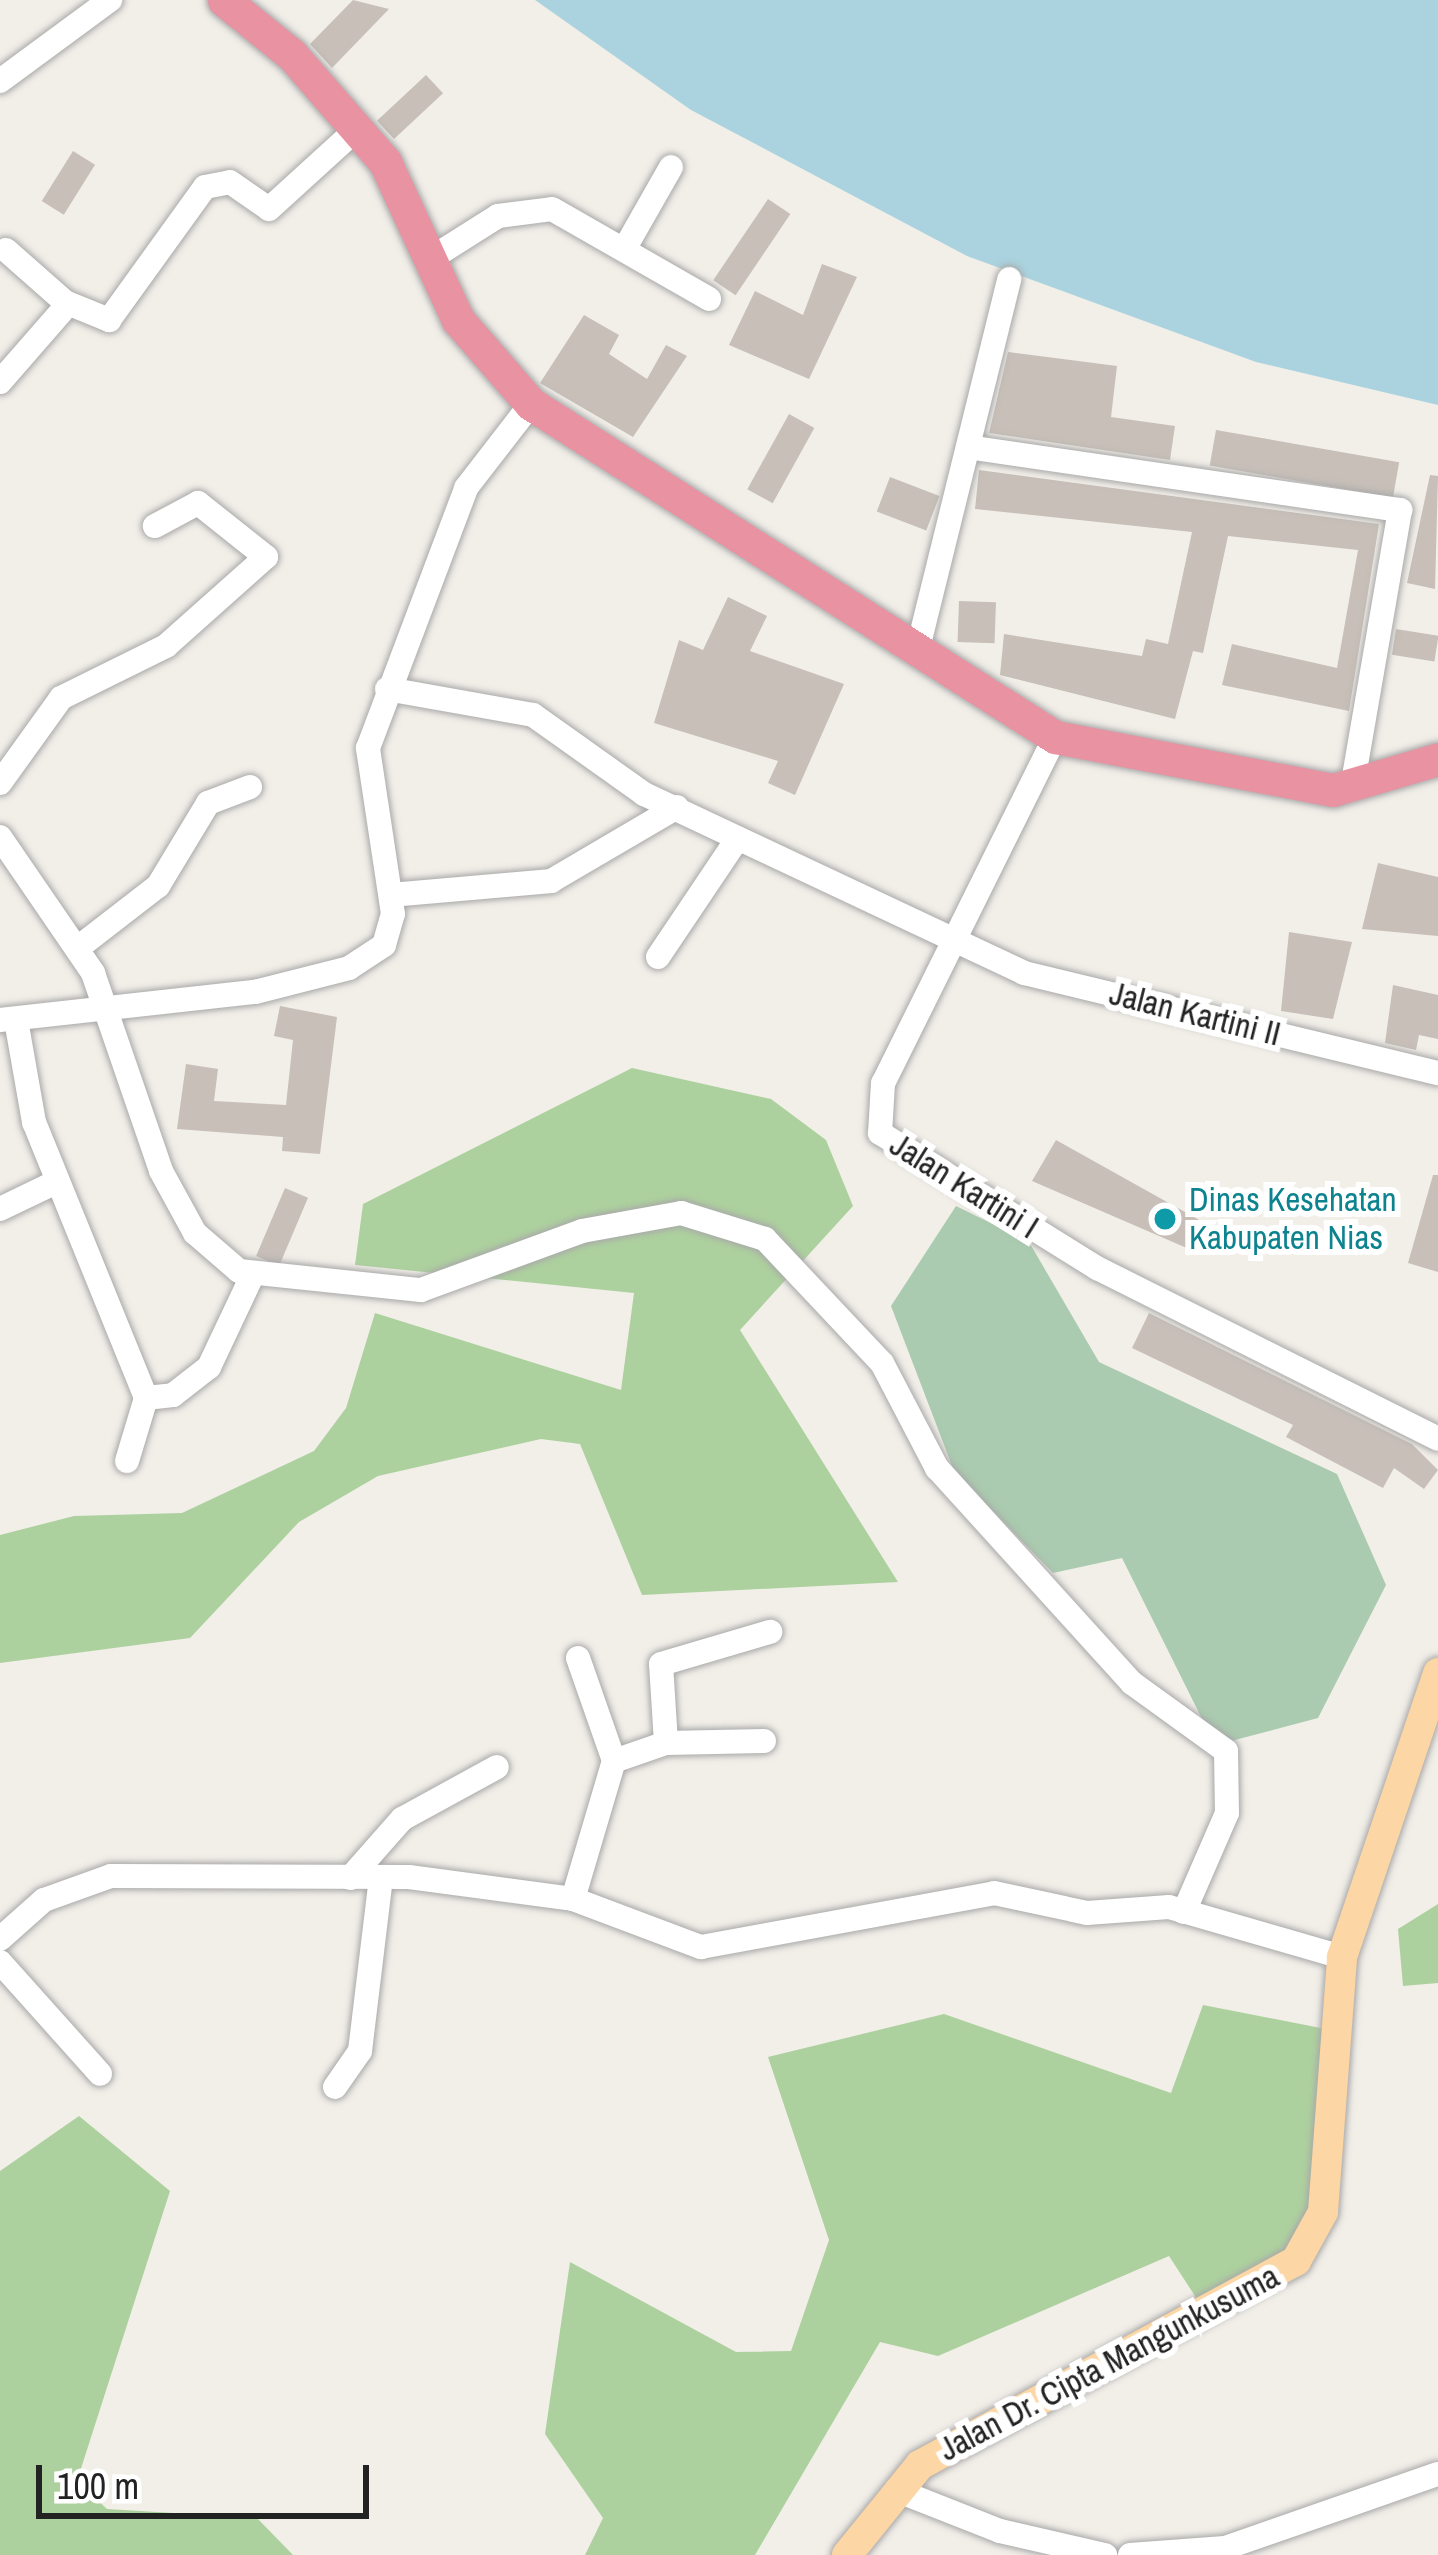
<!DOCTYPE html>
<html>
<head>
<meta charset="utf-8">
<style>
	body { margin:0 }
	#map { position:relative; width:1438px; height:2555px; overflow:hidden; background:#f2efe9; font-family:"Archivo Narrow",sans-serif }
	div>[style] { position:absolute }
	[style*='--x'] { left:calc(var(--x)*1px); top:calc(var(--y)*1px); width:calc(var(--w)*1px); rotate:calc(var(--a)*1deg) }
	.forest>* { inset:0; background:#add19e }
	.cemetery>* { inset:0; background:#aacbaf }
	.water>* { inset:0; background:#aad3df }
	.building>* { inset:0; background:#c7bfb8; transform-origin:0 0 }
	.roads { filter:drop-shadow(0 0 3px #a9a9a9) drop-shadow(0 0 3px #a9a9a9) }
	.minor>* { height:24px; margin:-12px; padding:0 12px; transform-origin:12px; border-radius:12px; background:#fff }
	.major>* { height:30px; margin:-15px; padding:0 15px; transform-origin:15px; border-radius:15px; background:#fcd6a4 }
	.highway>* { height:33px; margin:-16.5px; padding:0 16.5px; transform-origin:16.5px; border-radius:16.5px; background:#e892a2 }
	.dots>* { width:33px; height:33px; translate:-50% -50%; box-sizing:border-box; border:6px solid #fff; border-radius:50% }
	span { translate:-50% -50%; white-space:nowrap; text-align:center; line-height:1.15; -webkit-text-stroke:12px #fff; paint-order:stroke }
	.street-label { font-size:33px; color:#222 }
	.culture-label { font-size:33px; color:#0d838f }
	.left { translate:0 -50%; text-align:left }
	.scale { position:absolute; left:36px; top:2465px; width:333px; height:54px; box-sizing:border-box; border:6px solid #222; border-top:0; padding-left:15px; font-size:36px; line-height:42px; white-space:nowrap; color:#222; -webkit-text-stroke:9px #fff; paint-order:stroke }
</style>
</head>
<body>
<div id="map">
	<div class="forest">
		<i style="clip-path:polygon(632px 1068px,771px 1099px,826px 1140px,853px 1206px,740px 1330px,898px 1582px,642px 1595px,580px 1444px,541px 1439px,378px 1476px,299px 1522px,190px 1638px,0 1663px,0 1535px,74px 1516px,182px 1513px,314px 1451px,346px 1408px,375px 1313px,621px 1390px,634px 1293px,355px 1265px,363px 1204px)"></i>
		<i style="clip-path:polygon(1438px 1904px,1438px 1983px,1403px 1986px,1398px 1929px)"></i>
		<i style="clip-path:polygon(1203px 2005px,1336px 2031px,1313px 2235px,1208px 2316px,1169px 2256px,938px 2356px,880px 2342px,755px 2555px,585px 2555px,603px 2518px,545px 2434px,570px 2262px,736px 2352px,791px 2351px,829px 2240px,768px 2057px,944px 2014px,1171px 2093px)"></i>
		<i style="clip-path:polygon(79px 2116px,170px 2191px,77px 2481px,107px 2509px,257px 2518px,293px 2555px,0 2555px,0 2171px)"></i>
	</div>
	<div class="cemetery">
		<i style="clip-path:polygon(956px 1206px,1029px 1242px,1099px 1362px,1337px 1474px,1386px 1585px,1318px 1718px,1231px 1741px,1207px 1729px,1122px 1558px,1053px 1573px,954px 1471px,891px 1306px)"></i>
	</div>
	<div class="water">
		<i style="clip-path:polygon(535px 0,1438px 0,1438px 405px,1256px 362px,967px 256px,691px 110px)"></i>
	</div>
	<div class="building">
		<i style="clip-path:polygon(353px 0,389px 9px,332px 68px,310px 44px)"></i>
		<i style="left:426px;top:75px;width:25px;height:67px;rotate:47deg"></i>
		<i style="left:73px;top:151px;width:26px;height:59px;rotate:32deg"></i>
		<i style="left:768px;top:199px;width:27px;height:98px;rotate:34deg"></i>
		<i style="clip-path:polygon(822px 264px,857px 277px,809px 379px,729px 345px,755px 291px,803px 315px)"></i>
		<i style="clip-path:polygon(584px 315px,619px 335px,609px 354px,647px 379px,666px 345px,687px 356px,633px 437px,540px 383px)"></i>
		<i style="clip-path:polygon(1008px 352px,1117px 366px,1111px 417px,1175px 426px,1170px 460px,989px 433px)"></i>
		<i style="left:789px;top:414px;width:29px;height:86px;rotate:29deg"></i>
		<i style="left:1216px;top:430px;width:186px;height:36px;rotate:10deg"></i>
		<i style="clip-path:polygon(979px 470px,1379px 524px,1349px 711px,1222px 685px,1232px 644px,1337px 668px,1358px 550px,1228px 536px,1203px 653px,1193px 651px,1175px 719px,1000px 675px,1004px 634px,1142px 656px,1146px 639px,1168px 644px,1192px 532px,975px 509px)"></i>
		<i style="clip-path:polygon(1430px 475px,1438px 476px,1435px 589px,1407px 583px)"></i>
		<i style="left:890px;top:477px;width:53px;height:37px;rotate:21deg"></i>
		<i style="clip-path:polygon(728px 597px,767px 616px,750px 651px,844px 684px,795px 795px,768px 783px,778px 761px,654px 723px,679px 640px,703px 650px)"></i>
		<i style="left:959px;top:601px;width:37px;height:41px;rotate:2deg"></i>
		<i style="left:1396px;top:629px;width:43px;height:26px;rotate:9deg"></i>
		<i style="clip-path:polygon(1378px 863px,1438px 877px,1438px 936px,1362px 929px)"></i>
		<i style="clip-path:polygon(1289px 932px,1352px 942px,1333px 1019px,1281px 1011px)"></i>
		<i style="clip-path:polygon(1393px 985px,1438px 995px,1438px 1039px,1419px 1035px,1416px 1050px,1385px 1043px)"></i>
		<i style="clip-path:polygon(280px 1006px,337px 1017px,320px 1154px,282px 1151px,283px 1137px,177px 1129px,186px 1064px,218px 1069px,214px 1101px,286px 1105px,293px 1040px,274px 1036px)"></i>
		<i style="clip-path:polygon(1056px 1140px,1210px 1226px,1196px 1252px,1032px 1181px)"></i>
		<i style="clip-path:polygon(1433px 1175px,1438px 1175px,1438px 1272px,1408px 1263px)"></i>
		<i style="left:285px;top:1188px;width:25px;height:74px;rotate:23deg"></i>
		<i style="clip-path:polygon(1149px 1313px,1412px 1444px,1438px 1470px,1424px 1489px,1394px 1468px,1383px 1488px,1286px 1437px,1293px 1425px,1132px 1348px)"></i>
	</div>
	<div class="roads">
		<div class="minor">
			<i style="--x:0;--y:81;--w:137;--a:-36.4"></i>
			<i style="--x:625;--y:248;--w:93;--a:-60.4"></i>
			<i style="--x:6;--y:250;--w:79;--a:41.4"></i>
			<i style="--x:65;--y:302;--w:48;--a:22.2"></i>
			<i style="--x:109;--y:320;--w:164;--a:-54.2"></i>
			<i style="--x:205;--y:187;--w:25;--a:-11"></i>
			<i style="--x:230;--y:182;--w:47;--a:34.7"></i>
			<i style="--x:269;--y:209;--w:120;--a:-42.3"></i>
			<i style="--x:430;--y:259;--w:80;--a:-32.3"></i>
			<i style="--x:498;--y:216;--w:54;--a:-7.4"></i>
			<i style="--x:552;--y:209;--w:181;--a:29.8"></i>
			<i style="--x:0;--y:382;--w:103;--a:-48.9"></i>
			<i style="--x:968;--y:447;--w:437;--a:8.3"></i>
			<i style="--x:1400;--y:510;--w:283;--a:99.8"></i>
			<i style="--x:918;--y:648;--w:380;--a:-76.1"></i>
			<i style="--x:387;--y:689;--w:148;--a:10.1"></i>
			<i style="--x:533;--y:715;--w:136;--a:35.4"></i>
			<i style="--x:644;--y:794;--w:420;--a:25.2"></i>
			<i style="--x:1024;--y:973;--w:426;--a:13.6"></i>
			<i style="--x:1055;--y:737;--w:386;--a:116.4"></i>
			<i style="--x:883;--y:1083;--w:50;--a:93.4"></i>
			<i style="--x:880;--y:1133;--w:256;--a:31.9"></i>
			<i style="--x:1097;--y:1268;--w:381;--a:26.6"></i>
			<i style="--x:0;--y:783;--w:105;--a:-54.3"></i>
			<i style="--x:61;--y:698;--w:117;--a:-26.3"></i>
			<i style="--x:166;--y:646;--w:134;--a:-41.7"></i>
			<i style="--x:266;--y:557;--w:87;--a:-141.5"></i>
			<i style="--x:198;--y:503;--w:49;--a:151.9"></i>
			<i style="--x:0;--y:837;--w:165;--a:55.6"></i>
			<i style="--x:93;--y:973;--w:209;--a:71"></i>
			<i style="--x:161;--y:1171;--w:71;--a:61.3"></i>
			<i style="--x:195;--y:1233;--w:58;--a:40.8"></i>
			<i style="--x:239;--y:1271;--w:183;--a:6"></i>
			<i style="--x:421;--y:1290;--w:171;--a:-20.1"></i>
			<i style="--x:582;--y:1231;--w:101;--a:-10.3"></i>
			<i style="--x:681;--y:1213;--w:88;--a:17.2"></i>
			<i style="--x:765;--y:1239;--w:170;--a:46.7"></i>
			<i style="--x:882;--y:1363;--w:119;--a:62.4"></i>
			<i style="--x:937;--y:1468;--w:290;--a:47.8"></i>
			<i style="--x:1132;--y:1683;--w:116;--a:35.9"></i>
			<i style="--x:1226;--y:1751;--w:62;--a:89.1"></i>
			<i style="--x:1227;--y:1813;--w:108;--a:113.5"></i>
			<i style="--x:391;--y:895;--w:161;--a:-5"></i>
			<i style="--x:551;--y:881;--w:146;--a:-30.4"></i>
			<i style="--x:79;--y:947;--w:100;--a:-37.7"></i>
			<i style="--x:158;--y:886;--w:97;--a:-58.9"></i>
			<i style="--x:208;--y:803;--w:45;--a:-20.9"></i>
			<i style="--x:658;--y:957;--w:143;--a:-56.1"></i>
			<i style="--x:0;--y:1020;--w:257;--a:-6.3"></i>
			<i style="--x:255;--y:992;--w:97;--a:-14.3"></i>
			<i style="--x:349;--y:968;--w:42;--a:-33.3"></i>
			<i style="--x:384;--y:945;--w:32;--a:-74"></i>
			<i style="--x:393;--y:914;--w:168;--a:-98.6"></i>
			<i style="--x:368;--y:748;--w:278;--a:-69.3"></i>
			<i style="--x:466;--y:488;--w:106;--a:-52.3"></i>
			<i style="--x:16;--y:1020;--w:104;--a:80"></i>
			<i style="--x:34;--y:1122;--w:298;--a:67.9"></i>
			<i style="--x:146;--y:1398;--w:27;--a:-6"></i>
			<i style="--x:173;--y:1395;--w:46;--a:-37.9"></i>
			<i style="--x:209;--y:1367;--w:103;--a:-64.7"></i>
			<i style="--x:0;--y:1209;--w:62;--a:-25.7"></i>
			<i style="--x:127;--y:1461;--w:66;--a:-73.2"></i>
			<i style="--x:578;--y:1658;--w:109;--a:70.7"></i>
			<i style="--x:666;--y:1743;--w:79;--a:-93.6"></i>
			<i style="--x:661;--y:1664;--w:114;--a:-16.4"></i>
			<i style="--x:350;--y:1878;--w:79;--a:-48.6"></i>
			<i style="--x:402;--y:1819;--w:108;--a:-28.7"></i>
			<i style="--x:573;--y:1899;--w:144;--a:-73.5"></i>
			<i style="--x:614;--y:1761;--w:55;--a:-19.1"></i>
			<i style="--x:666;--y:1743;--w:98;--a:-1.2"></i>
			<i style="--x:0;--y:1939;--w:59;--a:-41.6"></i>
			<i style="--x:44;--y:1900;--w:71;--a:-19.7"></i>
			<i style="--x:111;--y:1876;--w:298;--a:0.2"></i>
			<i style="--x:409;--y:1877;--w:165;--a:7.6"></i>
			<i style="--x:573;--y:1899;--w:137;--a:20.6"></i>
			<i style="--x:701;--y:1947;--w:298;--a:-10.4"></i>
			<i style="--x:994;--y:1893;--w:95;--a:12.1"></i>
			<i style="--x:1087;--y:1913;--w:82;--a:-4.2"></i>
			<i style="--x:1169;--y:1907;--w:180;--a:16.1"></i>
			<i style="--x:0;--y:1962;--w:150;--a:48.2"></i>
			<i style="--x:335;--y:2087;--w:44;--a:-55.2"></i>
			<i style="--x:360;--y:2051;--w:175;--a:-83.1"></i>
			<i style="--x:896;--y:2490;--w:112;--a:21.5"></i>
			<i style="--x:1000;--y:2531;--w:108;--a:12.9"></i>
			<i style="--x:1130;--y:2555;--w:95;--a:-4.2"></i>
			<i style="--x:1225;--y:2548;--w:225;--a:-19.2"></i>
		</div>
		<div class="major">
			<i style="--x:847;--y:2555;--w:116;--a:-51"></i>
			<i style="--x:920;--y:2465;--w:428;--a:-28.5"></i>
			<i style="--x:1296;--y:2261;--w:56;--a:-61.1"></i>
			<i style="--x:1323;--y:2212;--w:256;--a:-85.7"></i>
			<i style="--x:1342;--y:1957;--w:300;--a:-71.3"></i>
		</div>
		<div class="highway">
			<i style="--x:224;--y:0;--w:87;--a:39"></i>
			<i style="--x:292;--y:55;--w:142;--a:49"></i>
			<i style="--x:385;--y:162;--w:174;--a:65.2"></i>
			<i style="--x:458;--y:320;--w:111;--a:49"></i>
			<i style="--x:531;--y:404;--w:621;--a:32.44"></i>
			<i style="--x:1055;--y:737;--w:283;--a:10.8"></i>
			<i style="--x:1333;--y:790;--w:109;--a:-16.4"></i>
		</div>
	</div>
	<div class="dots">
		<i style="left:1165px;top:1219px;background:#0f9aa8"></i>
	</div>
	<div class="street-label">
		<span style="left:1195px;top:1014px;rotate:14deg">Jalan Kartini II</span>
		<span style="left:964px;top:1186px;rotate:32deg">Jalan Kartini I</span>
		<span style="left:1109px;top:2363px;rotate:-28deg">Jalan Dr. Cipta Mangunkusuma</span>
	</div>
	<div class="culture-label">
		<span class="left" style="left:1189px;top:1219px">Dinas Kesehatan<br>Kabupaten Nias</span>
	</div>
	<div class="scale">100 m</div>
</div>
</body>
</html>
